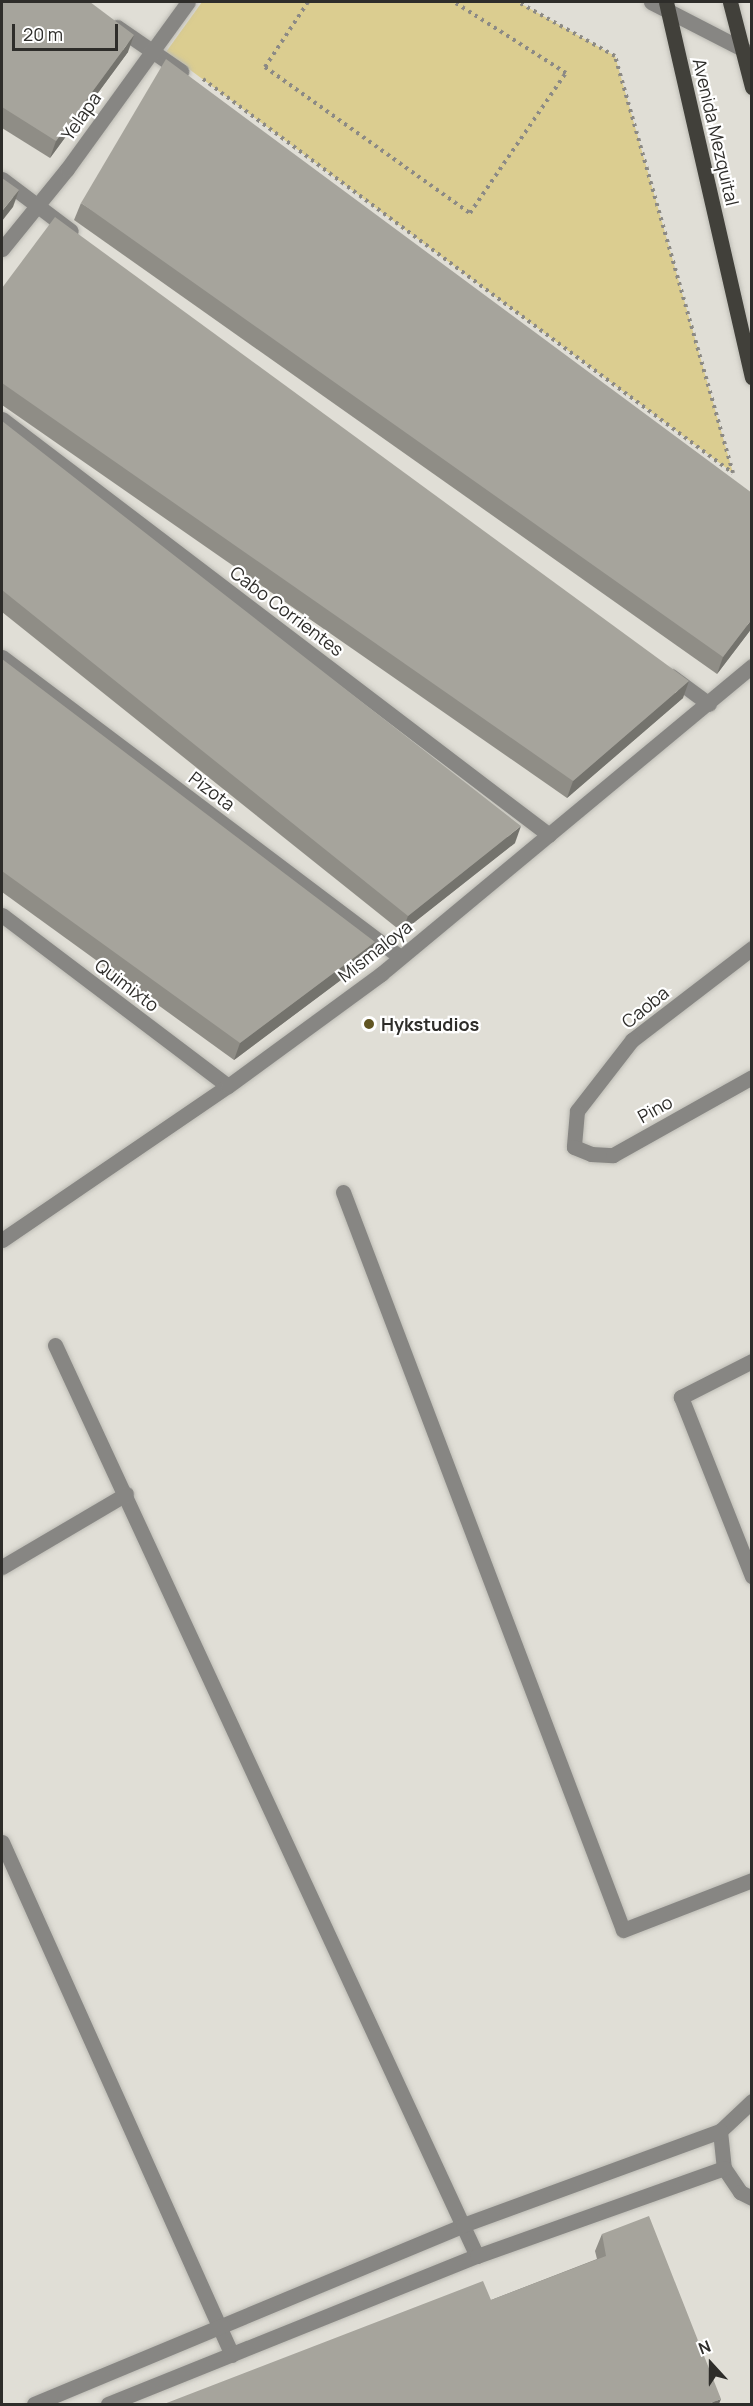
<!DOCTYPE html>
<html>
<head>
<meta charset="utf-8">
<style>
	body { margin:0 }
	#map { position:relative; width:753px; height:2406px; overflow:hidden; background:#e0ded6; font-family:Manrope,sans-serif }
	div>[style] { position:absolute }
	[style*='--x'] { left:calc(var(--x)*1px); top:calc(var(--y)*1px); width:calc(var(--w)*1px); rotate:calc(var(--a)*1deg) }
	.green>* { inset:0; background:#dbcd90 }
	.path>* { height:4px; margin-top:-2px; transform-origin:0; background:repeating-linear-gradient(90deg,#8c8a85 0 3px,transparent 0 7.5px) }
	.roads { filter:drop-shadow(0 0 2px #bcbbb4) drop-shadow(0 0 2px #bcbbb4) }
	.minor>* { height:15px; margin:-7.5px; padding:0 7.5px; transform-origin:7.5px; border-radius:7.5px; background:#878683 }
	.major>* { height:15px; margin:-7.5px; padding:0 7.5px; transform-origin:7.5px; border-radius:7.5px; background:#41403a }
	.wall>* { inset:0; background:#8f8d86 }
	.shaded-wall>* { inset:0; background:#74736d }
	.building>* { inset:0; background:#a6a49c }
	.dots>* { width:16px; height:16px; translate:-50% -50%; box-sizing:border-box; border:3px solid #fff; border-radius:50% }
	span { translate:-50% -50%; white-space:nowrap; text-align:center; line-height:1.15; -webkit-text-stroke:4.5px #fff; paint-order:stroke }
	.street-label { font-size:18px; color:#2e2d2a }
	.poi-label { font-size:18px; color:#2e2d2a; font-weight:700 }
	.left { translate:0 -50%; text-align:left }
	.frame { position:absolute; inset:0; border:3px solid #2e2d2a; pointer-events:none }
	.north { position:absolute; left:681px; top:2334px; width:60px; height:60px; -webkit-text-stroke:4px #fff; paint-order:stroke; rotate:339deg; font-size:16px; font-weight:700; line-height:24px; text-align:center; color:#2e2d2a }
	.north::after { content:''; display:block; margin:auto; width:21px; height:27px; background:#2e2d2a; clip-path:polygon(50% 0,100% 100%,50% 72%,0 100%) }
	.scale { position:absolute; left:12px; top:24px; width:106px; height:27px; box-sizing:border-box; border:3px solid #2e2d2a; border-top:0; padding-left:8px; font-size:18px; line-height:21px; white-space:nowrap; color:#2e2d2a; -webkit-text-stroke:4px #fff; paint-order:stroke }
</style>
</head>
<body>
<div id="map">
	<div class="green">
		<i style="clip-path:polygon(202px 2px,518px 2px,615px 56px,733px 473px,166px 52px)"></i>
	</div>
	<div class="path">
		<i style="--x:308;--y:2;--w:78;--a:123.5"></i>
		<i style="--x:265;--y:67;--w:252;--a:35.5"></i>
		<i style="--x:470;--y:213;--w:170;--a:-55.6"></i>
		<i style="--x:566;--y:73;--w:133;--a:-147.6"></i>
		<i style="--x:203;--y:79;--w:660;--a:36.63"></i>
		<i style="--x:733;--y:473;--w:433;--a:-105.8"></i>
		<i style="--x:615;--y:56;--w:111;--a:-150.9"></i>
	</div>
	<div class="roads">
		<div class="minor">
			<i style="--x:651;--y:2;--w:114;--a:27.2"></i>
			<i style="--x:117;--y:27;--w:78;--a:34.5"></i>
			<i style="--x:2;--y:179;--w:86;--a:37"></i>
			<i style="--x:2;--y:249;--w:103;--a:-50.9"></i>
			<i style="--x:67;--y:169;--w:206;--a:-54.1"></i>
			<i style="--x:2;--y:419;--w:687;--a:37.25"></i>
			<i style="--x:2;--y:657;--w:497;--a:37"></i>
			<i style="--x:671;--y:676;--w:47;--a:36.4"></i>
			<i style="--x:2;--y:915;--w:283;--a:37.1"></i>
			<i style="--x:752;--y:948;--w:151;--a:142.5"></i>
			<i style="--x:632;--y:1040;--w:90;--a:127.8"></i>
			<i style="--x:577;--y:1111;--w:36;--a:95"></i>
			<i style="--x:574;--y:1147;--w:18;--a:22"></i>
			<i style="--x:591;--y:1154;--w:22;--a:3"></i>
			<i style="--x:613;--y:1155;--w:159;--a:-29.3"></i>
			<i style="--x:343;--y:1192;--w:789;--a:69.22"></i>
			<i style="--x:623;--y:1930;--w:138;--a:-21.2"></i>
			<i style="--x:2;--y:1240;--w:273;--a:-34.3"></i>
			<i style="--x:228;--y:1086;--w:190;--a:-36.2"></i>
			<i style="--x:381;--y:974;--w:482;--a:-39.7"></i>
			<i style="--x:55;--y:1345;--w:1004;--a:65.15"></i>
			<i style="--x:752;--y:1361;--w:80;--a:153.1"></i>
			<i style="--x:681;--y:1397;--w:193;--a:68.4"></i>
			<i style="--x:2;--y:1567;--w:144;--a:-30.5"></i>
			<i style="--x:2;--y:1842;--w:562;--a:65.85"></i>
			<i style="--x:752;--y:2101;--w:44;--a:136.8"></i>
			<i style="--x:720;--y:2131;--w:37;--a:84"></i>
			<i style="--x:724;--y:2168;--w:29;--a:56"></i>
			<i style="--x:740;--y:2192;--w:13;--a:27"></i>
			<i style="--x:34;--y:2404;--w:465;--a:-22.6"></i>
			<i style="--x:463;--y:2225;--w:274;--a:-20.1"></i>
			<i style="--x:108;--y:2404;--w:398;--a:-21.9"></i>
			<i style="--x:477;--y:2256;--w:262;--a:-19.6"></i>
		</div>
		<div class="major">
			<i style="--x:666;--y:2;--w:385;--a:77.1"></i>
			<i style="--x:730;--y:2;--w:88;--a:75.5"></i>
		</div>
	</div>
	<div class="wall">
		<i style="clip-path:polygon(2px 2px,128px 52px,50px 158px,2px 128px)"></i>
		<i style="clip-path:polygon(81px 203px,752px 628px,717px 674px,74px 220px)"></i>
		<i style="clip-path:polygon(2px 288px,683px 698px,567px 798px,2px 405px)"></i>
		<i style="clip-path:polygon(2px 421px,515px 843px,402px 932px,2px 612px)"></i>
		<i style="clip-path:polygon(2px 659px,375px 942px,369px 959px,234px 1060px,2px 892px)"></i>
		<i style="clip-path:polygon(602px 2234px,719px 2404px,491px 2300px,597px 2259px,595px 2251px)"></i>
	</div>
	<div class="shaded-wall">
		<i style="clip-path:polygon(134px 35px,128px 52px,50px 158px,56px 141px)"></i>
		<i style="clip-path:polygon(19px 190px,13px 207px,2px 221px,2px 211px)"></i>
		<i style="clip-path:polygon(752px 619px,752px 628px,717px 674px,723px 657px)"></i>
		<i style="clip-path:polygon(689px 681px,683px 698px,567px 798px,573px 781px)"></i>
		<i style="clip-path:polygon(521px 826px,515px 843px,402px 932px,408px 916px)"></i>
		<i style="clip-path:polygon(375px 942px,369px 959px,234px 1060px,240px 1043px)"></i>
		<i style="clip-path:polygon(721px 2399px,719px 2404px,708px 2404px)"></i>
	</div>
	<div class="building">
		<i style="clip-path:polygon(2px 2px,90px 2px,134px 35px,56px 141px,2px 107px)"></i>
		<i style="clip-path:polygon(166px 59px,752px 493px,752px 619px,723px 657px,81px 203px)"></i>
		<i style="clip-path:polygon(2px 178px,19px 190px,2px 211px)"></i>
		<i style="clip-path:polygon(55px 217px,689px 681px,573px 781px,2px 383px,2px 288px)"></i>
		<i style="clip-path:polygon(2px 421px,521px 826px,408px 916px,2px 590px)"></i>
		<i style="clip-path:polygon(2px 659px,375px 942px,240px 1043px,2px 871px)"></i>
		<i style="clip-path:polygon(649px 2216px,721px 2399px,708px 2404px,164px 2404px,483px 2281px,491px 2300px,606px 2256px,602px 2234px)"></i>
	</div>
	<div class="dots">
		<i style="left:369px;top:1024px;background:#615522"></i>
	</div>
	<div class="street-label">
		<span style="left:81px;top:116px;rotate:-55deg">Yelapa</span>
		<span style="left:716px;top:132px;rotate:77deg">Avenida Mezquital</span>
		<span style="left:287px;top:611px;rotate:37deg">Cabo Corrientes</span>
		<span style="left:212px;top:791px;rotate:37deg">Pizota</span>
		<span style="left:375px;top:951px;rotate:-38deg">Mismaloya</span>
		<span style="left:127px;top:985px;rotate:37deg">Quimixto</span>
		<span style="left:645px;top:1007px;rotate:-39deg">Caoba</span>
		<span style="left:655px;top:1109px;rotate:-29deg">Pino</span>
	</div>
	<div class="poi-label">
		<span class="left" style="left:381px;top:1024px">Hykstudios</span>
	</div>
	<div class="frame"></div>
	<div class="north">N</div>
	<div class="scale">20 m</div>
</div>
</body>
</html>
